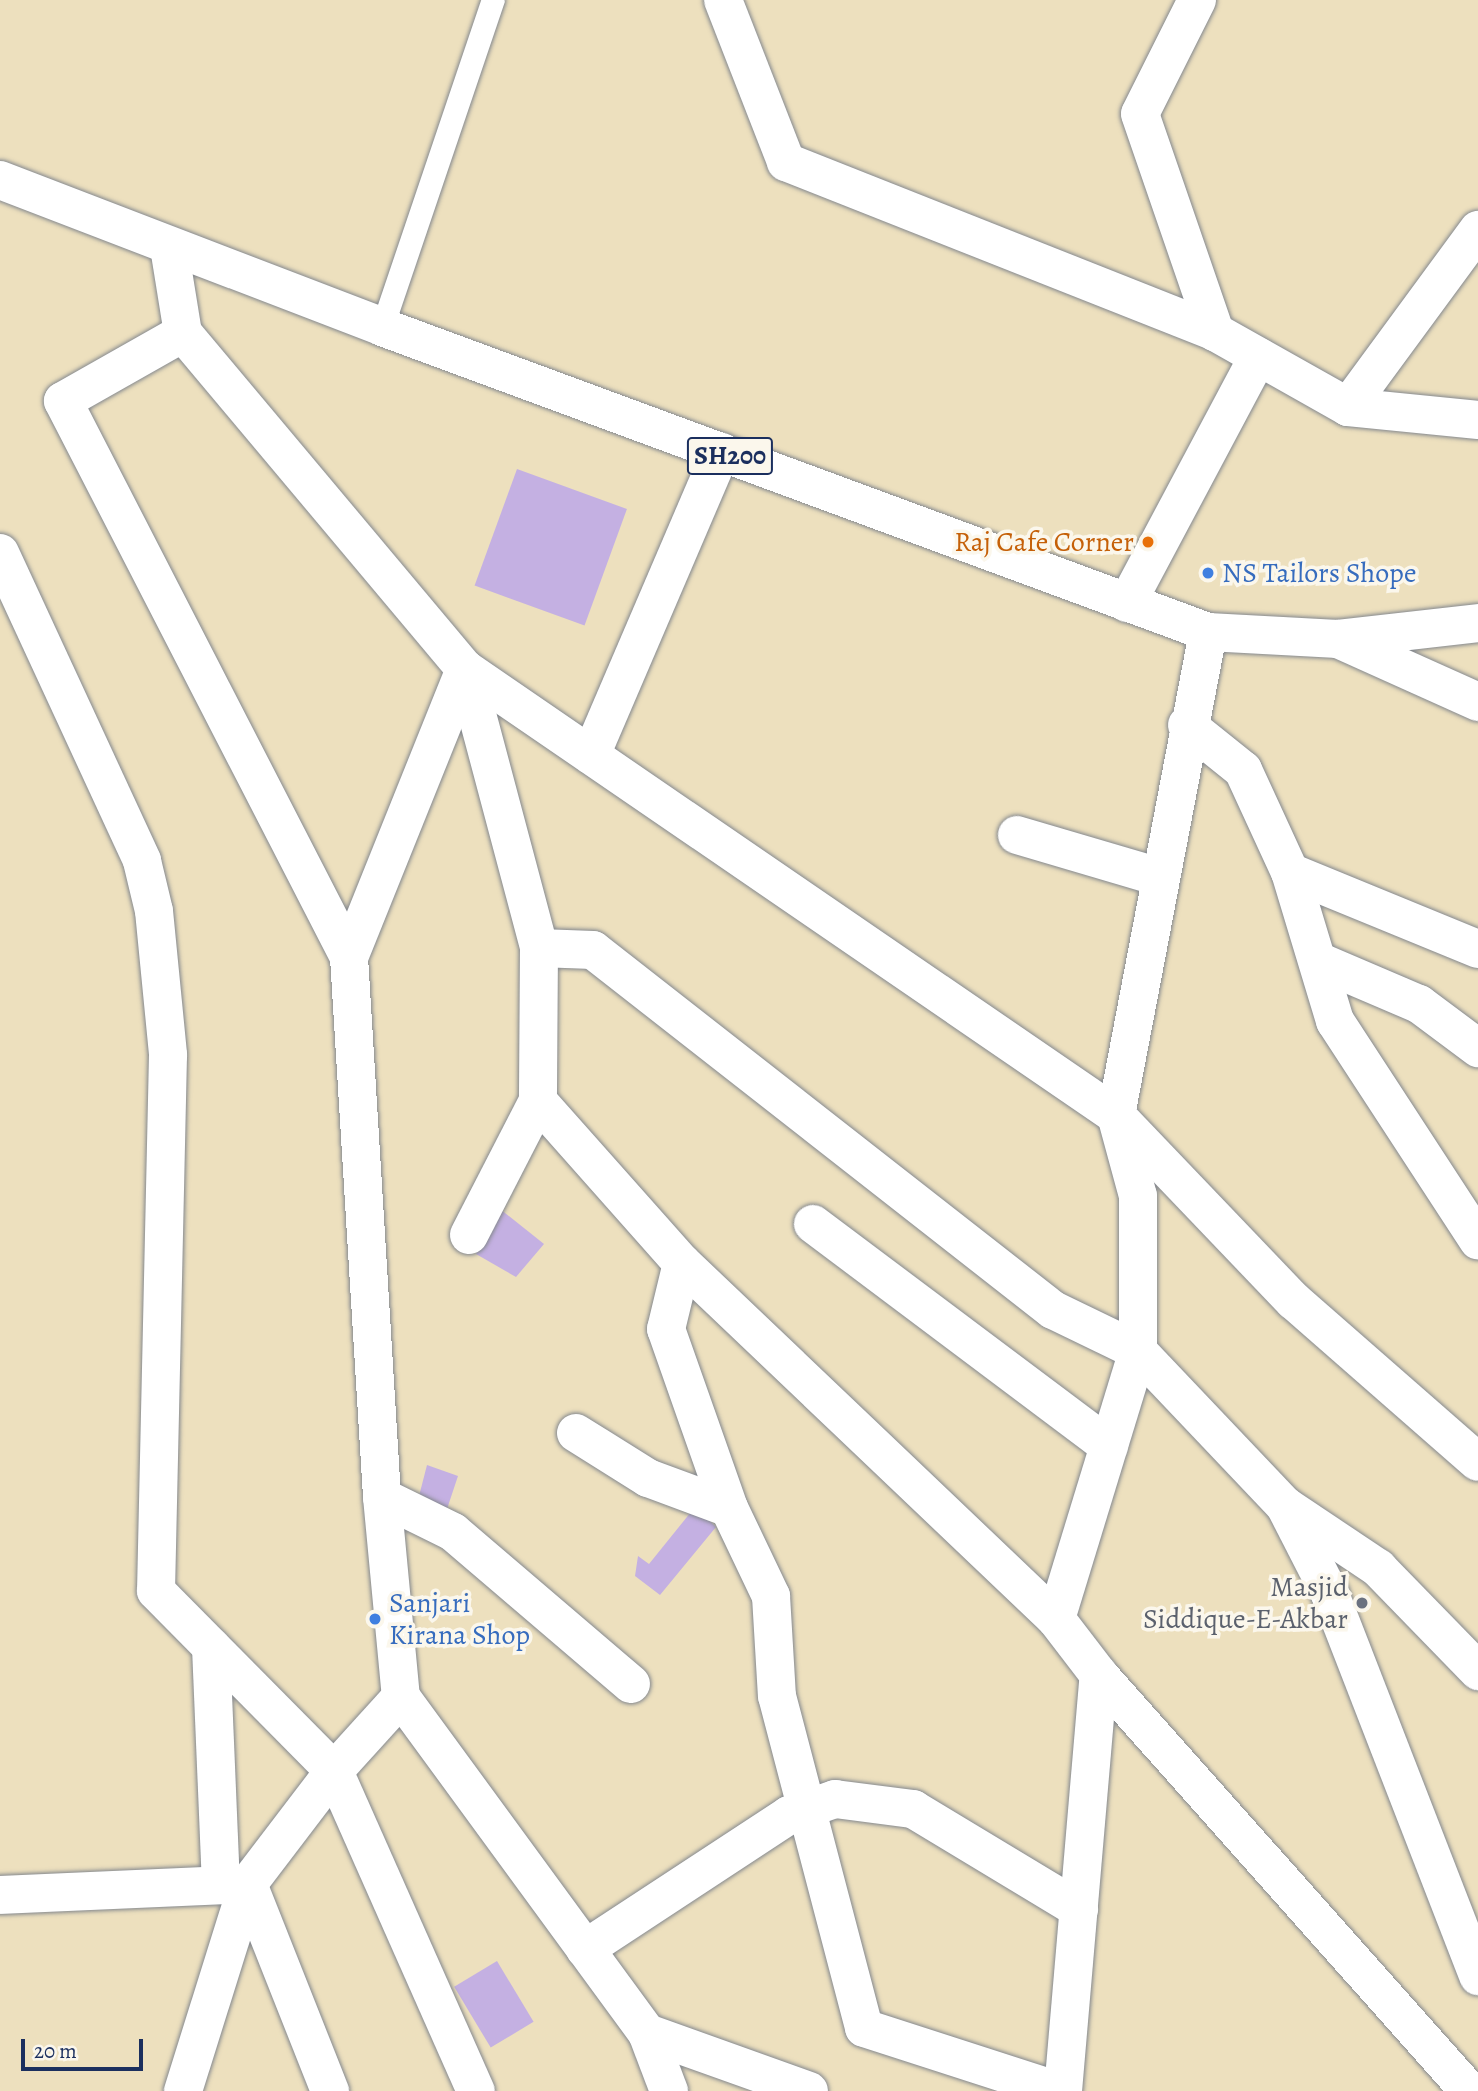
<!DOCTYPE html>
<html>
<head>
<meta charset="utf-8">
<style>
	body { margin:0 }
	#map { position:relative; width:1478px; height:2091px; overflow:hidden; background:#ede0be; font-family:Alegreya,serif }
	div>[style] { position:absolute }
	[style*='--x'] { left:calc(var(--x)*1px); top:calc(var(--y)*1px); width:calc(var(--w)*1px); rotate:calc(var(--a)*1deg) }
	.building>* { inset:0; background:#c4b0e2; transform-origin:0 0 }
	.roads { filter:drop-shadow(0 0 2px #84888e) drop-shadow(0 0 2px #84888e) }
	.lane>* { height:23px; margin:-11.5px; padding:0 11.5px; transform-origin:11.5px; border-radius:11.5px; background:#fff }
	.street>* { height:38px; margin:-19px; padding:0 19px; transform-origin:19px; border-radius:19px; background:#fff }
	.secondary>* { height:38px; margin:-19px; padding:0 19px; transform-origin:19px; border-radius:19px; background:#fff }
	.primary>* { height:38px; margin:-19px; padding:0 19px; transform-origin:19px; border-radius:19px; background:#fff }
	.dots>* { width:19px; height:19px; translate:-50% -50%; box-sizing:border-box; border:4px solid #fbf7ec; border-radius:50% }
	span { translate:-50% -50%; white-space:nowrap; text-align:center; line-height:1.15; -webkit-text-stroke:7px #fbf7ec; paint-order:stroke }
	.shield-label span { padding:2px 5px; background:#fbf7ec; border:2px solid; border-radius:5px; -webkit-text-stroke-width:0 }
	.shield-label { font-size:26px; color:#1b2f5e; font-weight:700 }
	.food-label { font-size:28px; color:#c56008 }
	.right { translate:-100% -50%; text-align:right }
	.shop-label { font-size:28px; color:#366cbe }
	.left { translate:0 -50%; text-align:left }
	.worship-label { font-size:28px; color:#5b616d }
	.scale { position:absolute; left:21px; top:2039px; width:122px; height:32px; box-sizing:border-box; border:4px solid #1b2f5e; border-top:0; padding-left:9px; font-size:21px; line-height:24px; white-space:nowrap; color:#1b2f5e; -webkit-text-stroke:5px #fbf7ec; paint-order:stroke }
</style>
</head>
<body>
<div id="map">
	<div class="building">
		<i style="left:517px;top:469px;width:117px;height:124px;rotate:20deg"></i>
		<i style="clip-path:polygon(500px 1209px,544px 1244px,516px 1277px,476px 1254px)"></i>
		<i style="clip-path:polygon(427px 1465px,458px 1476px,446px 1512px,418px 1500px)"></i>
		<i style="clip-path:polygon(695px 1507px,716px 1527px,660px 1595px,635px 1576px,638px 1556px,649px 1564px)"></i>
		<i style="left:497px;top:1961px;width:71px;height:50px;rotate:59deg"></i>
	</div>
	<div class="roads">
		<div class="lane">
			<i style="--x:382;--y:327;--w:345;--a:-71.3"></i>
		</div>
		<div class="street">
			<i style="--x:723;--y:0;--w:174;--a:68.7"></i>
			<i style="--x:786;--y:162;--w:461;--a:21.6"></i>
			<i style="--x:1215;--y:332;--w:153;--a:29.4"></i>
			<i style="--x:1348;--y:407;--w:131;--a:5.7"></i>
			<i style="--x:1197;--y:0;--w:127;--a:116.6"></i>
			<i style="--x:1140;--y:114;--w:231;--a:71"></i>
			<i style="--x:169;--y:247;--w:87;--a:80.8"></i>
			<i style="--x:183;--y:333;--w:439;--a:50"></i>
			<i style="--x:465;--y:669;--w:789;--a:34.42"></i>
			<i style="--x:1116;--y:1115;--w:257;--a:46.3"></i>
			<i style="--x:1294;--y:1301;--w:244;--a:41.2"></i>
			<i style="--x:183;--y:333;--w:138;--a:150.5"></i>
			<i style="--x:63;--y:401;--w:625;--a:62.78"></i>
			<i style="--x:1348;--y:407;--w:220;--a:-53.7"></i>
			<i style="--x:0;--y:553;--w:339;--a:65.2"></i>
			<i style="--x:142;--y:861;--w:51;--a:76.5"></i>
			<i style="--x:154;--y:911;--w:145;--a:84.4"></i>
			<i style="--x:168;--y:1055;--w:536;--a:91.28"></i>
			<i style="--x:156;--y:1591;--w:253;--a:45.3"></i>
			<i style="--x:334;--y:1771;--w:350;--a:66.1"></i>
			<i style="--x:1127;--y:603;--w:279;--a:-62"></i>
			<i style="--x:465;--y:669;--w:289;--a:75.1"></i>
			<i style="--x:539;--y:948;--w:153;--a:90.4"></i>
			<i style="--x:538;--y:1101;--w:217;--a:48.4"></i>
			<i style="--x:682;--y:1263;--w:516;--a:43.59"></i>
			<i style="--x:1056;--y:1619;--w:71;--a:52.5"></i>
			<i style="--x:1099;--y:1675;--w:557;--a:48.35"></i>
			<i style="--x:465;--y:669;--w:310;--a:111.9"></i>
			<i style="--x:349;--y:957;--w:541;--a:86.5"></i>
			<i style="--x:382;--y:1497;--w:201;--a:84.6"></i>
			<i style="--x:401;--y:1697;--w:416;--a:53.8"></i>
			<i style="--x:647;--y:2033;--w:62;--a:69.2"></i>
			<i style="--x:1187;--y:725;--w:72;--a:38.8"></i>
			<i style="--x:1243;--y:770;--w:112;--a:65.3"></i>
			<i style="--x:1290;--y:872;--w:156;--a:73.2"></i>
			<i style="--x:1335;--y:1021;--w:262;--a:56.9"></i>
			<i style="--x:591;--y:755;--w:330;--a:-66.8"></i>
			<i style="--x:1017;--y:835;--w:149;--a:16.4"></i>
			<i style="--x:1290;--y:872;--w:203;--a:22.3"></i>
			<i style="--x:539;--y:948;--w:54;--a:2.1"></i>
			<i style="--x:593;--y:950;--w:584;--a:38.05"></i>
			<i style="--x:1053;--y:1310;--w:94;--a:25.8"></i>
			<i style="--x:1138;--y:1351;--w:214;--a:46.5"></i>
			<i style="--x:1285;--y:1506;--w:99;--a:62.9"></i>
			<i style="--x:1330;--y:1594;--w:410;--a:68.8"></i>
			<i style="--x:1318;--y:961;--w:110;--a:23.1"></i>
			<i style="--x:1419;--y:1004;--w:74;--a:36.7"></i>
			<i style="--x:813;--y:1224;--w:370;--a:36.9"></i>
			<i style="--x:469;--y:1235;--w:151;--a:-62.8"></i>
			<i style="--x:682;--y:1263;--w:68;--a:103.6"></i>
			<i style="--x:666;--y:1329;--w:190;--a:70.6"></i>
			<i style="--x:729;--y:1508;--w:98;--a:64.5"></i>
			<i style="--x:771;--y:1596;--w:100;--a:86.6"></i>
			<i style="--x:777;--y:1696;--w:343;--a:75.3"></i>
			<i style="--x:864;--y:2028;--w:205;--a:17.9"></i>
			<i style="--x:576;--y:1433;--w:85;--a:32"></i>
			<i style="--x:648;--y:1478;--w:86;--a:20.3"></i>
			<i style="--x:382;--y:1497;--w:79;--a:26.2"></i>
			<i style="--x:453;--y:1532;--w:234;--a:40.5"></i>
			<i style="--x:1287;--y:1507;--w:110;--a:33.8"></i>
			<i style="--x:1378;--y:1568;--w:144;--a:45.8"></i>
			<i style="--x:1056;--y:1619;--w:280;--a:-73"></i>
			<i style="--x:1138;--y:1351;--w:155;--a:-90"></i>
			<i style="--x:1138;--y:1196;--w:84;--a:-105.2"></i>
			<i style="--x:1116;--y:1115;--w:492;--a:-79.2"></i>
			<i style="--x:211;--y:1647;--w:238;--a:87.6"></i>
			<i style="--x:248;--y:1884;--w:223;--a:68.4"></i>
			<i style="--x:0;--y:1895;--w:248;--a:-2.5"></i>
			<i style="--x:585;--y:1949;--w:244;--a:-33.3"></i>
			<i style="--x:789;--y:1815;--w:49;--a:-19.2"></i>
			<i style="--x:835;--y:1799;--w:79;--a:7.3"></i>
			<i style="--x:913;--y:1809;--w:194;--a:31.1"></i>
			<i style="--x:647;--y:2033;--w:172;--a:19.7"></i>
			<i style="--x:183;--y:2091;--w:217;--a:-72.6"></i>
			<i style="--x:248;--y:1884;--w:142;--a:-52.7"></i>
			<i style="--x:334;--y:1771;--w:100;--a:-47.8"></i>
			<i style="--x:1063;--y:2091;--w:418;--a:-85.1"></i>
		</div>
		<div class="secondary">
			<i style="--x:1338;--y:639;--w:154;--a:24.2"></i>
		</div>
		<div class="primary">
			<i style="--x:0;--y:180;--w:409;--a:21"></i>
			<i style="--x:382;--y:327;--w:881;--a:20.27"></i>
			<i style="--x:1208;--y:632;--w:130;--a:3.1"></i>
			<i style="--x:1338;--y:639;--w:141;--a:-6.5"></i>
		</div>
	</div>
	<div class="dots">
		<i style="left:1148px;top:542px;background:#e8710a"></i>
		<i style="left:1208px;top:573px;background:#3f7fe0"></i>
		<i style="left:1362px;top:1603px;background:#6b7280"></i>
		<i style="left:375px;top:1619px;background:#3f7fe0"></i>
	</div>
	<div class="shield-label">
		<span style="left:730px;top:456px">SH200</span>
	</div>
	<div class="food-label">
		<span class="right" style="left:1134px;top:542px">Raj Cafe Corner</span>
	</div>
	<div class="shop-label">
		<span class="left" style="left:1222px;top:573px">NS Tailors Shope</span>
		<span class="left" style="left:389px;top:1619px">Sanjari<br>Kirana Shop</span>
	</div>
	<div class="worship-label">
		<span class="right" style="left:1348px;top:1603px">Masjid<br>Siddique-E-Akbar</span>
	</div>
	<div class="scale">20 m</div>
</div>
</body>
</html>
